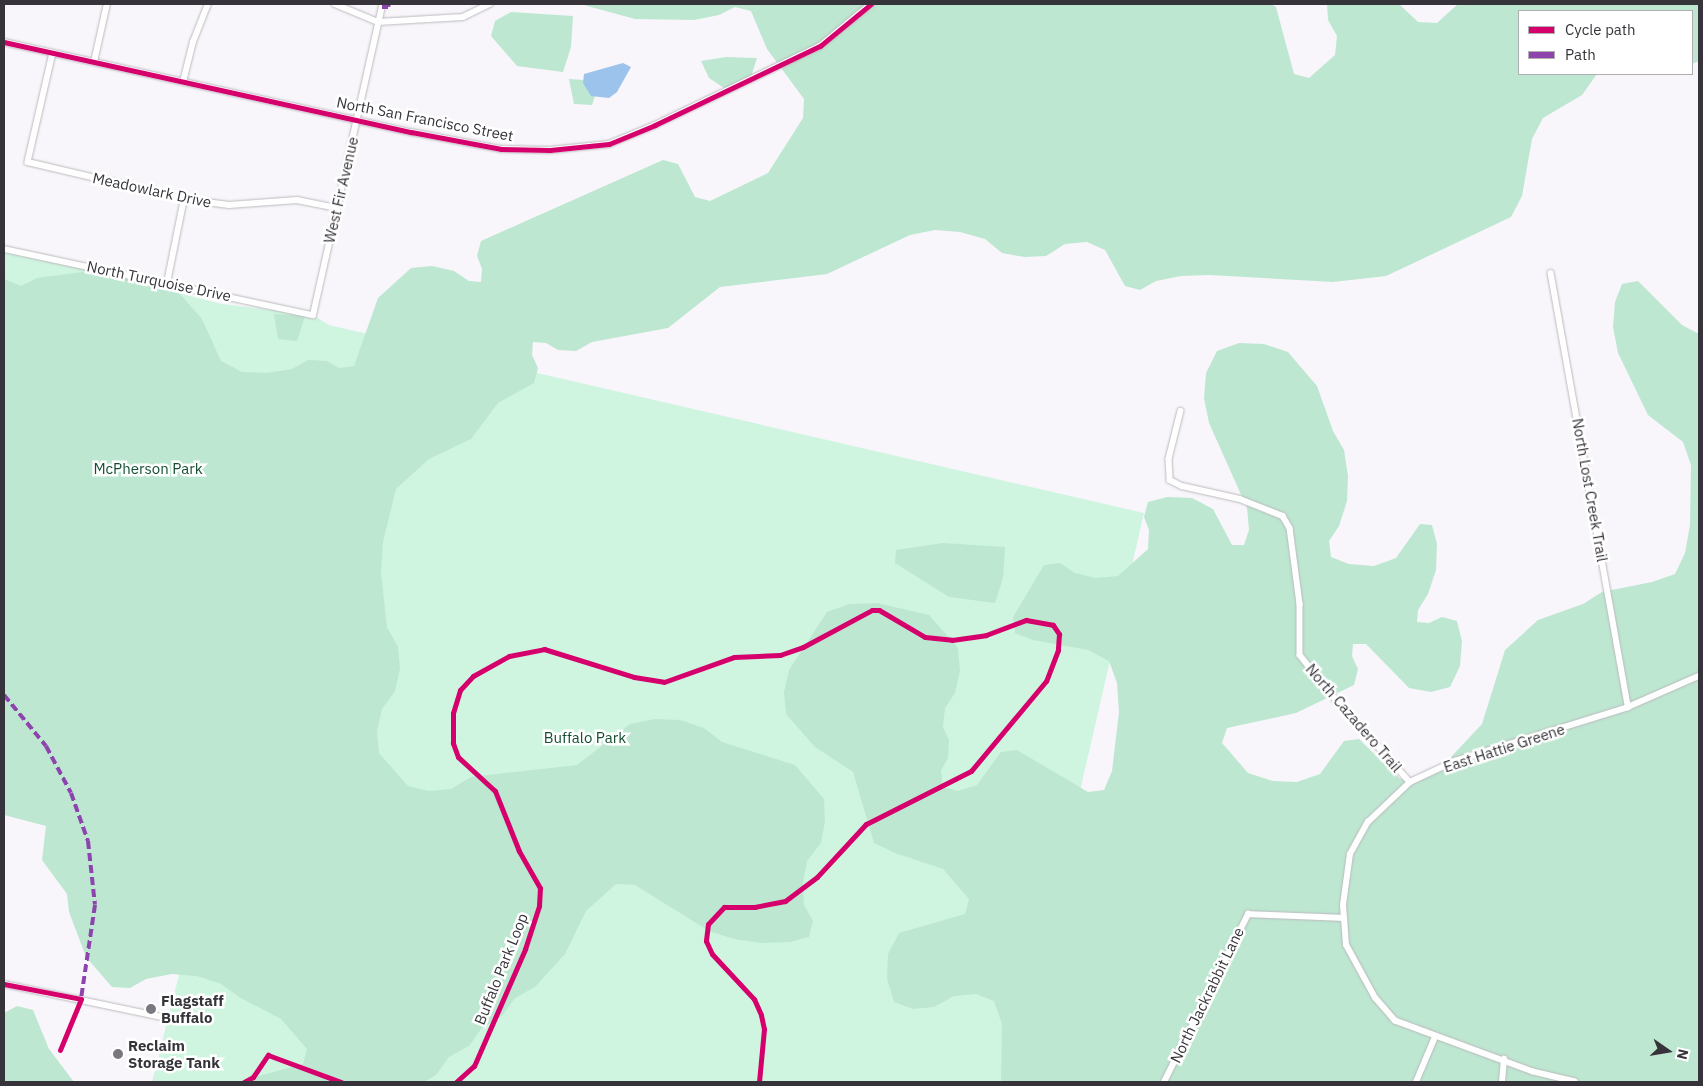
<!DOCTYPE html>
<html>
<head>
<meta charset="utf-8">
<style>
	body { margin:0 }
	#map { position:relative; width:1703px; height:1086px; overflow:hidden; background:#f8f6fb; font-family:"IBM Plex Sans",sans-serif }
	div>[style] { position:absolute }
	[style*='--x'] { left:calc(var(--x)*1px); top:calc(var(--y)*1px); width:calc(var(--w)*1px); rotate:calc(var(--a)*1deg) }
	.green>* { inset:0; background:#cff5e0 }
	.forest>* { inset:0; background:#bde7d1 }
	.water>* { inset:0; background:#9bc3eb }
	.roads { filter:drop-shadow(0 0 1px #bcbabe) drop-shadow(0 0 1px #bcbabe) }
	.minor>* { height:5.5px; margin:-2.75px; padding:0 2.75px; transform-origin:2.75px; border-radius:2.75px; background:#fefefe }
	.quiet>* { height:4px; margin-top:-2px; transform-origin:0; background:repeating-linear-gradient(90deg,#8e44ad 0 8px,transparent 0 12px) }
	.cycleway>* { height:5px; margin:-2.5px; padding:0 2.5px; transform-origin:2.5px; border-radius:2.5px; background:#d6006c }
	.dots>* { width:14px; height:14px; translate:-50% -50%; box-sizing:border-box; border:2px solid #fff; border-radius:50% }
	span { translate:-50% -50%; white-space:nowrap; text-align:center; line-height:1.15; -webkit-text-stroke:5px #fff; paint-order:stroke }
	.street-label { font-size:15px; color:#36343a }
	.park-label { font-size:15px; color:#124f32 }
	.poi-label { font-size:15px; color:#36343a; font-weight:700 }
	.left { translate:0 -50%; text-align:left }
	.frame { position:absolute; inset:0; border:5px solid #36343a; pointer-events:none }
	.legend { position:absolute; left:1518px; top:10px; width:175px; height:65px; box-sizing:border-box; background:#fff; border:1px solid #afaeb0; margin:0; padding:6px 9px; list-style:none; font-size:15px; color:#36343a }
	.legend li { display:flex; align-items:center; gap:10px; height:25px }
	.legend b { width:25px; border:1px solid #afaeb0 }
	.north { position:absolute; left:1643px; top:1026px; width:50px; height:50px; -webkit-text-stroke:4px #fff; paint-order:stroke; rotate:103deg; font-size:14px; font-weight:700; line-height:20px; text-align:center; color:#36343a }
	.north::after { content:''; display:block; margin:auto; width:18px; height:22px; background:#36343a; clip-path:polygon(50% 0,100% 100%,50% 72%,0 100%) }
</style>
</head>
<body>
<div id="map">
	<div class="green">
		<i style="clip-path:polygon(4px 249px,222px 304px,313px 315px,329px 325px,1144px 513px,1013px 1082px,152px 1082px,180px 971px,4px 696px)"></i>
	</div>
	<div class="forest">
		<i style="clip-path:polygon(580px 4px,1271px 4px,1276px 7px,1294px 74px,1309px 78px,1335px 55px,1337px 36px,1328px 20px,1327px 4px,1399px 4px,1418px 22px,1437px 23px,1458px 4px,1699px 4px,1699px 61px,1692px 64px,1692px 11px,1519px 11px,1519px 74px,1597px 74px,1582px 95px,1543px 118px,1532px 139px,1522px 196px,1511px 217px,1386px 276px,1333px 282px,1209px 275px,1181px 276px,1156px 281px,1140px 290px,1125px 286px,1105px 250px,1087px 242px,1065px 244px,1046px 256px,1024px 257px,1002px 253px,985px 239px,960px 232px,935px 230px,910px 235px,827px 274px,720px 287px,668px 328px,592px 342px,576px 351px,558px 350px,546px 343px,533px 342px,532px 355px,538px 368px,534px 383px,498px 403px,471px 439px,429px 459px,396px 489px,383px 542px,381px 573px,387px 627px,398px 647px,400px 669px,395px 691px,382px 709px,377px 731px,379px 753px,408px 786px,429px 791px,451px 789px,471px 777px,577px 765px,630px 724px,655px 719px,680px 720px,704px 728px,722px 742px,795px 765px,824px 799px,825px 821px,821px 843px,807px 861px,803px 883px,804px 905px,813px 921px,809px 937px,790px 942px,761px 943px,734px 939px,709px 931px,635px 885px,616px 884px,586px 911px,565px 954px,535px 987px,515px 998px,502px 1016px,482px 1028px,469px 1046px,449px 1057px,436px 1075px,424px 1082px,237px 1082px,303px 1064px,307px 1049px,281px 1019px,239px 997px,221px 984px,197px 976px,172px 974px,146px 979px,130px 988px,112px 987px,86px 957px,69px 912px,67px 894px,42px 860px,46px 826px,4px 815px,4px 279px,21px 286px,37px 278px,90px 271px,149px 278px,173px 286px,202px 319px,221px 361px,242px 372px,267px 373px,292px 369px,308px 360px,327px 361px,339px 368px,354px 366px,378px 298px,411px 268px,432px 266px,454px 271px,469px 281px,481px 282px,482px 269px,477px 256px,481px 241px,663px 160px,678px 164px,695px 197px,710px 201px,768px 173px,803px 118px,804px 99px,767px 49px,751px 11px,735px 7px,719px 15px,694px 20px,635px 19px)"></i>
		<i style="clip-path:polygon(511px 12px,573px 16px,571px 47px,563px 72px,517px 66px,491px 36px,495px 21px)"></i>
		<i style="clip-path:polygon(726px 57px,757px 58px,749px 83px,724px 88px,709px 78px,701px 61px)"></i>
		<i style="clip-path:polygon(569px 79px,600px 81px,592px 105px,574px 104px)"></i>
		<i style="clip-path:polygon(1638px 281px,1682px 325px,1699px 334px,1699px 1082px,1001px 1082px,1002px 1024px,994px 1001px,976px 994px,954px 996px,934px 1007px,913px 1009px,894px 1002px,887px 979px,888px 954px,899px 933px,965px 914px,969px 899px,943px 869px,895px 853px,874px 843px,853px 772px,815px 747px,786px 714px,784px 692px,789px 670px,827px 612px,849px 604px,877px 603px,929px 615px,958px 648px,960px 671px,955px 693px,945px 708px,943px 727px,949px 740px,948px 758px,941px 771px,943px 787px,958px 791px,977px 785px,1001px 752px,1017px 750px,1088px 792px,1104px 790px,1112px 771px,1119px 712px,1117px 683px,1109px 661px,1088px 650px,1033px 640px,1015px 633px,1013px 617px,1044px 565px,1060px 563px,1075px 573px,1096px 578px,1118px 576px,1148px 549px,1149px 530px,1144px 517px,1148px 502px,1167px 497px,1192px 498px,1213px 509px,1232px 545px,1244px 545px,1249px 530px,1247px 508px,1209px 423px,1204px 398px,1206px 373px,1217px 351px,1239px 343px,1264px 344px,1288px 352px,1317px 386px,1333px 431px,1344px 450px,1348px 476px,1347px 501px,1339px 526px,1329px 541px,1331px 557px,1349px 564px,1374px 566px,1396px 558px,1420px 524px,1432px 525px,1437px 544px,1436px 570px,1428px 594px,1418px 610px,1417px 622px,1429px 623px,1442px 617px,1457px 621px,1462px 641px,1460px 666px,1450px 687px,1431px 692px,1409px 688px,1366px 644px,1353px 644px,1352px 656px,1358px 669px,1354px 685px,1296px 713px,1227px 728px,1222px 743px,1248px 773px,1273px 781px,1297px 782px,1320px 774px,1344px 741px,1359px 739px,1400px 779px,1419px 780px,1451px 757px,1482px 724px,1505px 650px,1538px 620px,1583px 604px,1602px 592px,1652px 582px,1675px 574px,1685px 553px,1690px 525px,1691px 465px,1683px 442px,1648px 415px,1618px 353px,1613px 327px,1615px 302px,1622px 284px)"></i>
		<i style="clip-path:polygon(274px 314px,305px 316px,297px 341px,278px 339px)"></i>
		<i style="clip-path:polygon(943px 543px,1005px 547px,1003px 578px,995px 603px,949px 597px,895px 563px,896px 550px)"></i>
		<i style="clip-path:polygon(17px 1006px,33px 1010px,49px 1049px,74px 1082px,4px 1082px,4px 1013px)"></i>
	</div>
	<div class="water">
		<i style="clip-path:polygon(623px 63px,631px 67px,617px 92px,609px 98px,591px 96px,583px 83px,584px 74px)"></i>
	</div>
	<div class="roads">
		<div class="minor">
			<i style="--x:335;--y:4;--w:47;--a:22.7"></i>
			<i style="--x:378;--y:22;--w:85;--a:-3.4"></i>
			<i style="--x:463;--y:17;--w:30;--a:-26"></i>
			<i style="--x:4;--y:42;--w:417;--a:12.5"></i>
			<i style="--x:411;--y:132;--w:92;--a:10.7"></i>
			<i style="--x:501;--y:149;--w:49;--a:1.2"></i>
			<i style="--x:550;--y:150;--w:59;--a:-5.8"></i>
			<i style="--x:609;--y:144;--w:50;--a:-22.4"></i>
			<i style="--x:655;--y:125;--w:183;--a:-25.6"></i>
			<i style="--x:820;--y:46;--w:66;--a:-39.5"></i>
			<i style="--x:53;--y:53;--w:112;--a:102.9"></i>
			<i style="--x:28;--y:162;--w:160;--a:13.3"></i>
			<i style="--x:184;--y:199;--w:45;--a:7.6"></i>
			<i style="--x:229;--y:205;--w:68;--a:-4.2"></i>
			<i style="--x:297;--y:200;--w:41;--a:11.3"></i>
			<i style="--x:94;--y:62;--w:59;--a:-77.4"></i>
			<i style="--x:183;--y:82;--w:41;--a:-76"></i>
			<i style="--x:193;--y:42;--w:41;--a:-68.5"></i>
			<i style="--x:4;--y:249;--w:316;--a:12.1"></i>
			<i style="--x:313;--y:315;--w:316;--a:-77.4"></i>
			<i style="--x:1551;--y:273;--w:441;--a:79.9"></i>
			<i style="--x:167;--y:283;--w:86;--a:-78.6"></i>
			<i style="--x:1181;--y:411;--w:49;--a:104"></i>
			<i style="--x:1169;--y:459;--w:21;--a:87"></i>
			<i style="--x:1170;--y:480;--w:13;--a:27"></i>
			<i style="--x:1182;--y:486;--w:59;--a:12.6"></i>
			<i style="--x:1240;--y:499;--w:46;--a:21.6"></i>
			<i style="--x:1283;--y:516;--w:14;--a:60"></i>
			<i style="--x:1290;--y:528;--w:77;--a:82.5"></i>
			<i style="--x:1300;--y:604;--w:51;--a:90"></i>
			<i style="--x:1300;--y:655;--w:47;--a:51.9"></i>
			<i style="--x:1329;--y:692;--w:121;--a:48"></i>
			<i style="--x:4;--y:984;--w:167;--a:11.8"></i>
			<i style="--x:1164;--y:1082;--w:188;--a:-63.4"></i>
			<i style="--x:1248;--y:914;--w:95;--a:2.4"></i>
			<i style="--x:1416;--y:1082;--w:49;--a:-67.1"></i>
			<i style="--x:1502;--y:1082;--w:23;--a:-85"></i>
			<i style="--x:1575;--y:1082;--w:43;--a:-166.6"></i>
			<i style="--x:1533;--y:1072;--w:147;--a:-159.7"></i>
			<i style="--x:1395;--y:1021;--w:30;--a:-131"></i>
			<i style="--x:1375;--y:998;--w:60;--a:-118.7"></i>
			<i style="--x:1346;--y:945;--w:40;--a:-94.3"></i>
			<i style="--x:1343;--y:905;--w:51;--a:-82.2"></i>
			<i style="--x:1350;--y:854;--w:37;--a:-61"></i>
			<i style="--x:1368;--y:822;--w:58;--a:-43.6"></i>
			<i style="--x:1410;--y:782;--w:50;--a:-25"></i>
			<i style="--x:1455;--y:761;--w:181;--a:-17.3"></i>
			<i style="--x:1628;--y:707;--w:77;--a:-23.6"></i>
		</div>
	</div>
	<div class="quiet">
		<i style="--x:382;--y:7;--w:6;--a:0"></i>
		<i style="--x:388;--y:7;--w:3;--a:-72"></i>
		<i style="--x:4;--y:695;--w:66;--a:50.5"></i>
		<i style="--x:46;--y:746;--w:53;--a:62"></i>
		<i style="--x:71;--y:793;--w:51;--a:70.5"></i>
		<i style="--x:88;--y:841;--w:64;--a:83.8"></i>
		<i style="--x:95;--y:905;--w:95;--a:98.5"></i>
	</div>
	<div class="cycleway">
		<i style="--x:4;--y:42;--w:417;--a:12.5"></i>
		<i style="--x:411;--y:132;--w:92;--a:10.7"></i>
		<i style="--x:501;--y:149;--w:49;--a:1.2"></i>
		<i style="--x:550;--y:150;--w:59;--a:-5.8"></i>
		<i style="--x:609;--y:144;--w:50;--a:-22.4"></i>
		<i style="--x:655;--y:125;--w:183;--a:-25.6"></i>
		<i style="--x:820;--y:46;--w:66;--a:-39.5"></i>
		<i style="--x:4;--y:984;--w:78;--a:11"></i>
		<i style="--x:81;--y:999;--w:55;--a:112.4"></i>
		<i style="--x:244;--y:1082;--w:10;--a:-29"></i>
		<i style="--x:253;--y:1077;--w:27;--a:-56"></i>
		<i style="--x:268;--y:1055;--w:78;--a:20.3"></i>
		<i style="--x:456;--y:1082;--w:24;--a:-42"></i>
		<i style="--x:474;--y:1066;--w:128;--a:-66.4"></i>
		<i style="--x:525;--y:949;--w:45;--a:-72"></i>
		<i style="--x:539;--y:906;--w:18;--a:-87"></i>
		<i style="--x:540;--y:888;--w:43;--a:-119.6"></i>
		<i style="--x:519;--y:851;--w:65;--a:-111.8"></i>
		<i style="--x:495;--y:791;--w:50;--a:-137.4"></i>
		<i style="--x:458;--y:757;--w:15;--a:-110"></i>
		<i style="--x:453;--y:743;--w:30;--a:-90"></i>
		<i style="--x:453;--y:713;--w:24;--a:-73"></i>
		<i style="--x:460;--y:690;--w:19;--a:-47"></i>
		<i style="--x:473;--y:676;--w:41;--a:-29.1"></i>
		<i style="--x:509;--y:656;--w:36;--a:-11"></i>
		<i style="--x:544;--y:649;--w:94;--a:17.3"></i>
		<i style="--x:634;--y:677;--w:30;--a:9"></i>
		<i style="--x:664;--y:682;--w:74;--a:-19.7"></i>
		<i style="--x:734;--y:657;--w:46;--a:-2.5"></i>
		<i style="--x:780;--y:655;--w:24;--a:-19"></i>
		<i style="--x:803;--y:647;--w:78;--a:-28.2"></i>
		<i style="--x:872;--y:610;--w:7;--a:0"></i>
		<i style="--x:879;--y:610;--w:53;--a:30.4"></i>
		<i style="--x:925;--y:637;--w:27;--a:6"></i>
		<i style="--x:952;--y:640;--w:34;--a:-8"></i>
		<i style="--x:986;--y:635;--w:43;--a:-20.6"></i>
		<i style="--x:1026;--y:620;--w:27;--a:10"></i>
		<i style="--x:1053;--y:625;--w:11;--a:56"></i>
		<i style="--x:1059;--y:634;--w:16;--a:94"></i>
		<i style="--x:1058;--y:650;--w:33;--a:111"></i>
		<i style="--x:1046;--y:681;--w:117;--a:129.8"></i>
		<i style="--x:971;--y:771;--w:118;--a:153.2"></i>
		<i style="--x:866;--y:824;--w:72;--a:132.8"></i>
		<i style="--x:817;--y:877;--w:40;--a:143"></i>
		<i style="--x:785;--y:901;--w:31;--a:169"></i>
		<i style="--x:755;--y:907;--w:31;--a:180"></i>
		<i style="--x:724;--y:907;--w:23;--a:133"></i>
		<i style="--x:708;--y:924;--w:17;--a:97"></i>
		<i style="--x:706;--y:941;--w:14;--a:65"></i>
		<i style="--x:712;--y:954;--w:62;--a:47"></i>
		<i style="--x:754;--y:999;--w:17;--a:66"></i>
		<i style="--x:761;--y:1015;--w:14;--a:78"></i>
		<i style="--x:764;--y:1029;--w:53;--a:95.4"></i>
	</div>
	<div class="dots">
		<i style="left:151px;top:1009px;background:#7a787e"></i>
		<i style="left:118px;top:1054px;background:#7a787e"></i>
	</div>
	<div class="street-label">
		<span style="left:425px;top:119px;rotate:11deg">North San Francisco Street</span>
		<span style="left:152px;top:190px;rotate:12deg">Meadowlark Drive</span>
		<span style="left:341px;top:190px;rotate:-77deg">West Fir Avenue</span>
		<span style="left:159px;top:281px;rotate:12deg">North Turquoise Drive</span>
		<span style="left:1590px;top:490px;rotate:80deg">North Lost Creek Trail</span>
		<span style="left:1354px;top:718px;rotate:49deg">North Cazadero Trail</span>
		<span style="left:1504px;top:748px;rotate:-18deg">East Hattie Greene</span>
		<span style="left:501px;top:969px;rotate:-68deg">Buffalo Park Loop</span>
		<span style="left:1207px;top:995px;rotate:-64deg">North Jackrabbit Lane</span>
	</div>
	<div class="park-label">
		<span style="left:148px;top:469px">McPherson Park</span>
		<span style="left:585px;top:738px">Buffalo Park</span>
	</div>
	<div class="poi-label">
		<span class="left" style="left:161px;top:1009px">Flagstaff<br>Buffalo</span>
		<span class="left" style="left:128px;top:1054px">Reclaim<br>Storage Tank</span>
	</div>
	<div class="frame"></div>
	<ul class="legend">
	<li><b style="height:6px;background:#d6006c"></b>Cycle path</li>
	<li><b style="height:6px;background:#8e44ad"></b>Path</li>
	</ul>
	<div class="north">N</div>
</div>
</body>
</html>
